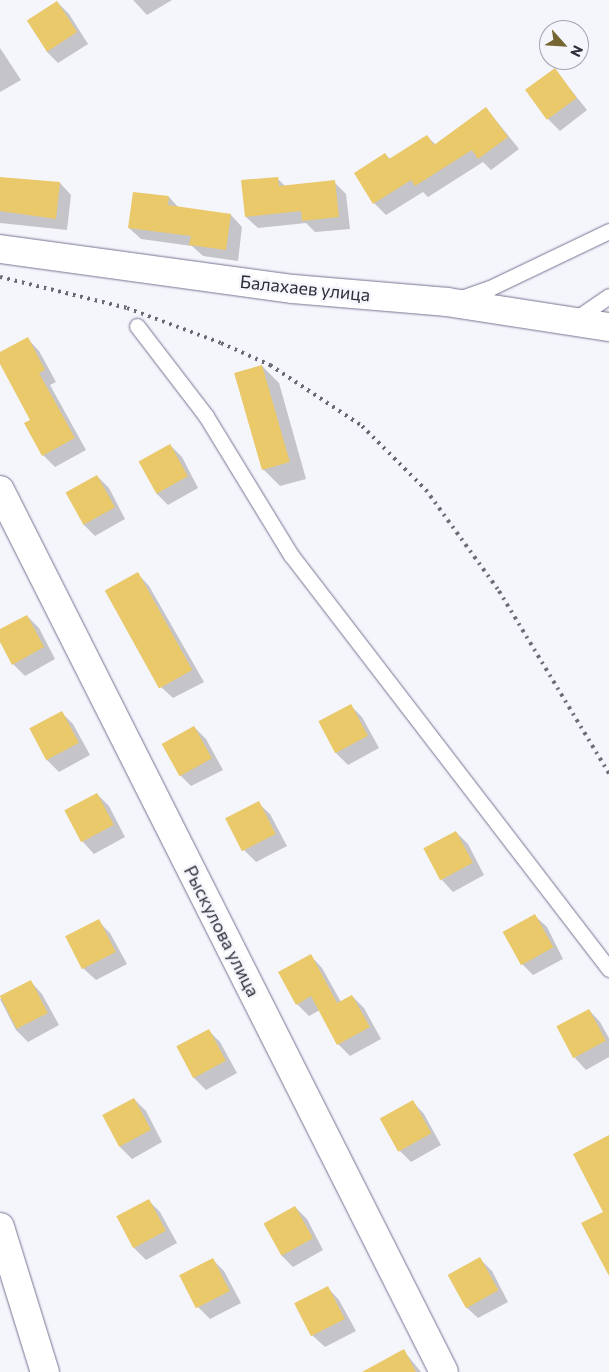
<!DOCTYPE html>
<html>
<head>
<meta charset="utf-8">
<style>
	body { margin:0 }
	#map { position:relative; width:609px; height:1372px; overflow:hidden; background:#f5f5fc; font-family:Commissioner,sans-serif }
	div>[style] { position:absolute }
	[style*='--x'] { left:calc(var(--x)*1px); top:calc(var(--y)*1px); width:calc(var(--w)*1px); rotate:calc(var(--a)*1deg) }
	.shadow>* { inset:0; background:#0003 }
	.building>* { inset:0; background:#e9c96a; transform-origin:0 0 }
	.roads { filter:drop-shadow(0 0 1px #767493) drop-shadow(0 0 1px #767493) }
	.service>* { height:15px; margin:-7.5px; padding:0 7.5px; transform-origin:7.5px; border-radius:7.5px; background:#fff }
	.minor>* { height:28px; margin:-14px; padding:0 14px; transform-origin:14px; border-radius:14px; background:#fff }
	.rail>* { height:4px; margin-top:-2px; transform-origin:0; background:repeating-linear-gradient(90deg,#6a6a75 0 2.5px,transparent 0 7.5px) }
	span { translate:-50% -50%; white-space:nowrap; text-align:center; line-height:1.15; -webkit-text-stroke:4.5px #f5f5fc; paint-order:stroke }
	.street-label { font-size:18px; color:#2e2e3b }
	.north { position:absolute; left:539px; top:20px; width:50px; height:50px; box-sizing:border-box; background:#f5f5fc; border:1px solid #a5a5af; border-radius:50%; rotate:116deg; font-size:14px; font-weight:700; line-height:20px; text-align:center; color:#2e2e3b }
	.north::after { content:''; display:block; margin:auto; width:18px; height:22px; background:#756533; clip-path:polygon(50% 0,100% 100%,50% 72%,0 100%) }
</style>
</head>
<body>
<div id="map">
	<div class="shadow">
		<i style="clip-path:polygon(133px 0,172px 0,147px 15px)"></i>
		<i style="clip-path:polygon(57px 2px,69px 14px,88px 44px,58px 63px,46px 51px)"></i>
		<i style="clip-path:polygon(0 48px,21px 80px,0 92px)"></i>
		<i style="clip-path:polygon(555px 70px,587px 110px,560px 131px,548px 119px)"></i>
		<i style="clip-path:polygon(486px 108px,519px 149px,491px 170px,483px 162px,428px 197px,423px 192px,386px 215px,374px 203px,385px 154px,390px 159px,427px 136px,436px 145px)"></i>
		<i style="clip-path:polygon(0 178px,60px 183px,71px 195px,67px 230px,0 223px)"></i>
		<i style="clip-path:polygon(277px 178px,286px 187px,334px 182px,346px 194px,350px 229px,315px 232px,306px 223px,258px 228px,246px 217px)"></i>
		<i style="clip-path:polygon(169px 197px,179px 208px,231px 215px,242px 227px,238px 261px,203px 256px,192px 246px,141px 239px,129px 228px)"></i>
		<i style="clip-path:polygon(28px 339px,39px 351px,56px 382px,50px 385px,86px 450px,55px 467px,43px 455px,31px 420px,0 361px,0 354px)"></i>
		<i style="clip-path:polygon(262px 366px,279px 383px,306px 479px,280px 486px,263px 469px)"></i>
		<i style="clip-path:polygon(170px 445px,182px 457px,198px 488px,168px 505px,156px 493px)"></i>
		<i style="clip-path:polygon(97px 476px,109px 488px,125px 519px,95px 536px,83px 524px)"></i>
		<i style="clip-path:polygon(138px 574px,149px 586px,204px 682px,173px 698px,161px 687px,107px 590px)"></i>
		<i style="clip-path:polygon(27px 616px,39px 628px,55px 659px,25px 676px,13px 664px,0 640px,0 631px)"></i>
		<i style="clip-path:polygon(350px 705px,362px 717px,379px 748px,348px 765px,336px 753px)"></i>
		<i style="clip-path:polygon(61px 712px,73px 724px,90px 755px,59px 772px,47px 760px)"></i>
		<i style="clip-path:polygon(194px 727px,206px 739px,223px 770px,191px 786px,180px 775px)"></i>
		<i style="clip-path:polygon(97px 794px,109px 806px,125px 837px,94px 854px,83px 842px)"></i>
		<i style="clip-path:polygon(258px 803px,270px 814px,287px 846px,256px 862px,244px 850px,228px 819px)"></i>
		<i style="clip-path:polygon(456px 832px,468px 844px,484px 875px,453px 892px,442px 880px)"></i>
		<i style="clip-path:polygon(535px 916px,547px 927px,563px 959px,533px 975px,521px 963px)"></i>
		<i style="clip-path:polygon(98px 921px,110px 933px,127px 964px,96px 980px,84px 969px,68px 937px)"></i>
		<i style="clip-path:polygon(311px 956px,322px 968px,341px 1002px,352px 996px,364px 1008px,381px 1039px,350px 1056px,338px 1044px,320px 1010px,309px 1016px,297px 1004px)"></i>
		<i style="clip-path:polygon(31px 982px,42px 994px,59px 1025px,28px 1042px,16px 1030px,0 999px)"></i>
		<i style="clip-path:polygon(589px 1010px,600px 1022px,609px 1038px,609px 1057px,586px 1070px,575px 1058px)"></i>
		<i style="clip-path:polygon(208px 1030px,220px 1042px,237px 1073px,206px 1090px,194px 1078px)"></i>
		<i style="clip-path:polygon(134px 1099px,146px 1111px,162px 1142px,132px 1159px,120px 1147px)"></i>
		<i style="clip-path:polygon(413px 1102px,424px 1114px,441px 1145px,411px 1162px,399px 1150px,382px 1118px)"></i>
		<i style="clip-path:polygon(148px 1200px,160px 1212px,177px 1243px,146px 1260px,134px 1248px)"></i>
		<i style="clip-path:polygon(295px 1207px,307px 1219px,323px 1250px,293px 1267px,281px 1255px)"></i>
		<i style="clip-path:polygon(480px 1259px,492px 1271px,508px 1302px,478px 1318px,466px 1307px,449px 1275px)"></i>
		<i style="clip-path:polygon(213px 1260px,224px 1271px,241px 1303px,210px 1319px,198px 1307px)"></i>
		<i style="clip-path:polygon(328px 1288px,339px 1300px,356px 1331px,325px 1347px,313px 1336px,297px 1304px)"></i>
		<i style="clip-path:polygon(404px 1351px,421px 1372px,376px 1372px)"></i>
	</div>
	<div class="building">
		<i style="left:57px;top:1px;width:37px;height:36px;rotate:57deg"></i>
		<i style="left:555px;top:68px;width:37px;height:37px;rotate:54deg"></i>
		<i style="clip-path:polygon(486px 107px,508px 137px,478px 159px,472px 150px,415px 186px,411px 180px,373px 204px,354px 173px,385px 153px,389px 159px,427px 135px,434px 145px)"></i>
		<i style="clip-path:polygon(0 177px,60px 182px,56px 219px,0 211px)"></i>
		<i style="clip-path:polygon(278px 177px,279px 186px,335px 180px,339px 217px,302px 221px,301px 211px,245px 217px,241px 180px)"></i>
		<i style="clip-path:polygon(133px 192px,169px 196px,168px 205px,231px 214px,226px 250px,189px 245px,191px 236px,128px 228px)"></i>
		<i style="clip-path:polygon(28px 337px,45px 370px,39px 373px,75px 438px,42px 456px,24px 423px,30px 420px,0 364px,0 352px)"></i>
		<i style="left:262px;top:365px;width:101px;height:29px;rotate:74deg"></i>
		<i style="left:170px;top:444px;width:37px;height:36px;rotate:61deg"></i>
		<i style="left:97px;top:475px;width:37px;height:36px;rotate:61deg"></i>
		<i style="left:138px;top:572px;width:112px;height:38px;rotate:61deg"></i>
		<i style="clip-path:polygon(27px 615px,44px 647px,12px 665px,0 642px,0 629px)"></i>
		<i style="left:351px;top:704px;width:36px;height:37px;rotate:62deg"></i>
		<i style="left:62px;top:711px;width:36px;height:37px;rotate:62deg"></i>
		<i style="left:194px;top:726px;width:37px;height:37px;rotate:61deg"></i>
		<i style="left:97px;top:793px;width:36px;height:37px;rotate:62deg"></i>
		<i style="left:259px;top:801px;width:37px;height:38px;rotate:63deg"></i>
		<i style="left:456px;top:831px;width:36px;height:37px;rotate:62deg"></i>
		<i style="left:535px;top:914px;width:38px;height:37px;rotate:61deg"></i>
		<i style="left:99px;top:919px;width:37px;height:38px;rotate:63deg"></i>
		<i style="clip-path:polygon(311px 954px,337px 1003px,352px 995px,370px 1027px,337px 1045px,311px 996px,296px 1005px,278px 972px)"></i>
		<i style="left:31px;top:980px;width:37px;height:35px;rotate:63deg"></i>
		<i style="left:589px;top:1009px;width:36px;height:37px;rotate:62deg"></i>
		<i style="left:209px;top:1029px;width:36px;height:37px;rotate:62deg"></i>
		<i style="left:134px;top:1098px;width:36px;height:36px;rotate:62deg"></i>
		<i style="left:413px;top:1100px;width:38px;height:38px;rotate:61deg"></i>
		<i style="clip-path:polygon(609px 1135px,609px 1276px,581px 1223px,603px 1212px,573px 1154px)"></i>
		<i style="left:149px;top:1199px;width:36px;height:37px;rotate:62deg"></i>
		<i style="left:295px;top:1206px;width:37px;height:36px;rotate:61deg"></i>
		<i style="left:480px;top:1257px;width:38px;height:37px;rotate:61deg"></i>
		<i style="left:213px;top:1258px;width:37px;height:38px;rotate:63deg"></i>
		<i style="left:328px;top:1286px;width:37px;height:38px;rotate:63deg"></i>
		<i style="clip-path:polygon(404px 1349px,416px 1372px,362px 1372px)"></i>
	</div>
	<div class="roads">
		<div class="service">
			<i style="--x:458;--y:299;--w:34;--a:-19"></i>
			<i style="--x:490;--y:288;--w:132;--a:-25.6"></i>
			<i style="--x:574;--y:320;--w:42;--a:-34.4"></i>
			<i style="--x:137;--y:326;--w:113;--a:52.5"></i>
			<i style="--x:206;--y:416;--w:163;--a:58.6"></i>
			<i style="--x:291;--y:555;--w:522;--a:52.47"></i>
		</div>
		<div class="minor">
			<i style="--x:0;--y:249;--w:296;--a:7.8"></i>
			<i style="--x:293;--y:289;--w:155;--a:4.8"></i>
			<i style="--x:447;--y:302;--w:164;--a:8.8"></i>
			<i style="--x:0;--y:490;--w:987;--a:63.28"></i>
			<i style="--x:0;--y:1227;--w:152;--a:72.8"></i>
		</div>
	</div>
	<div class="rail">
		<i style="--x:0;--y:277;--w:131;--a:13.7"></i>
		<i style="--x:127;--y:308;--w:100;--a:20.4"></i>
		<i style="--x:221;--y:343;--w:54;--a:24.2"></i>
		<i style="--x:270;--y:365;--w:110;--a:33.5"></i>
		<i style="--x:362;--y:426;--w:91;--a:45"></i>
		<i style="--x:426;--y:490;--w:125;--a:54.1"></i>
		<i style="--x:499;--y:591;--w:213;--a:58.9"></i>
	</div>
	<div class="street-label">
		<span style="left:305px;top:288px;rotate:6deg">Балахаев улица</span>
		<span style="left:222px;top:931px;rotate:63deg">Рыскулова улица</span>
	</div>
	<div class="north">N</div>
</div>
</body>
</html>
